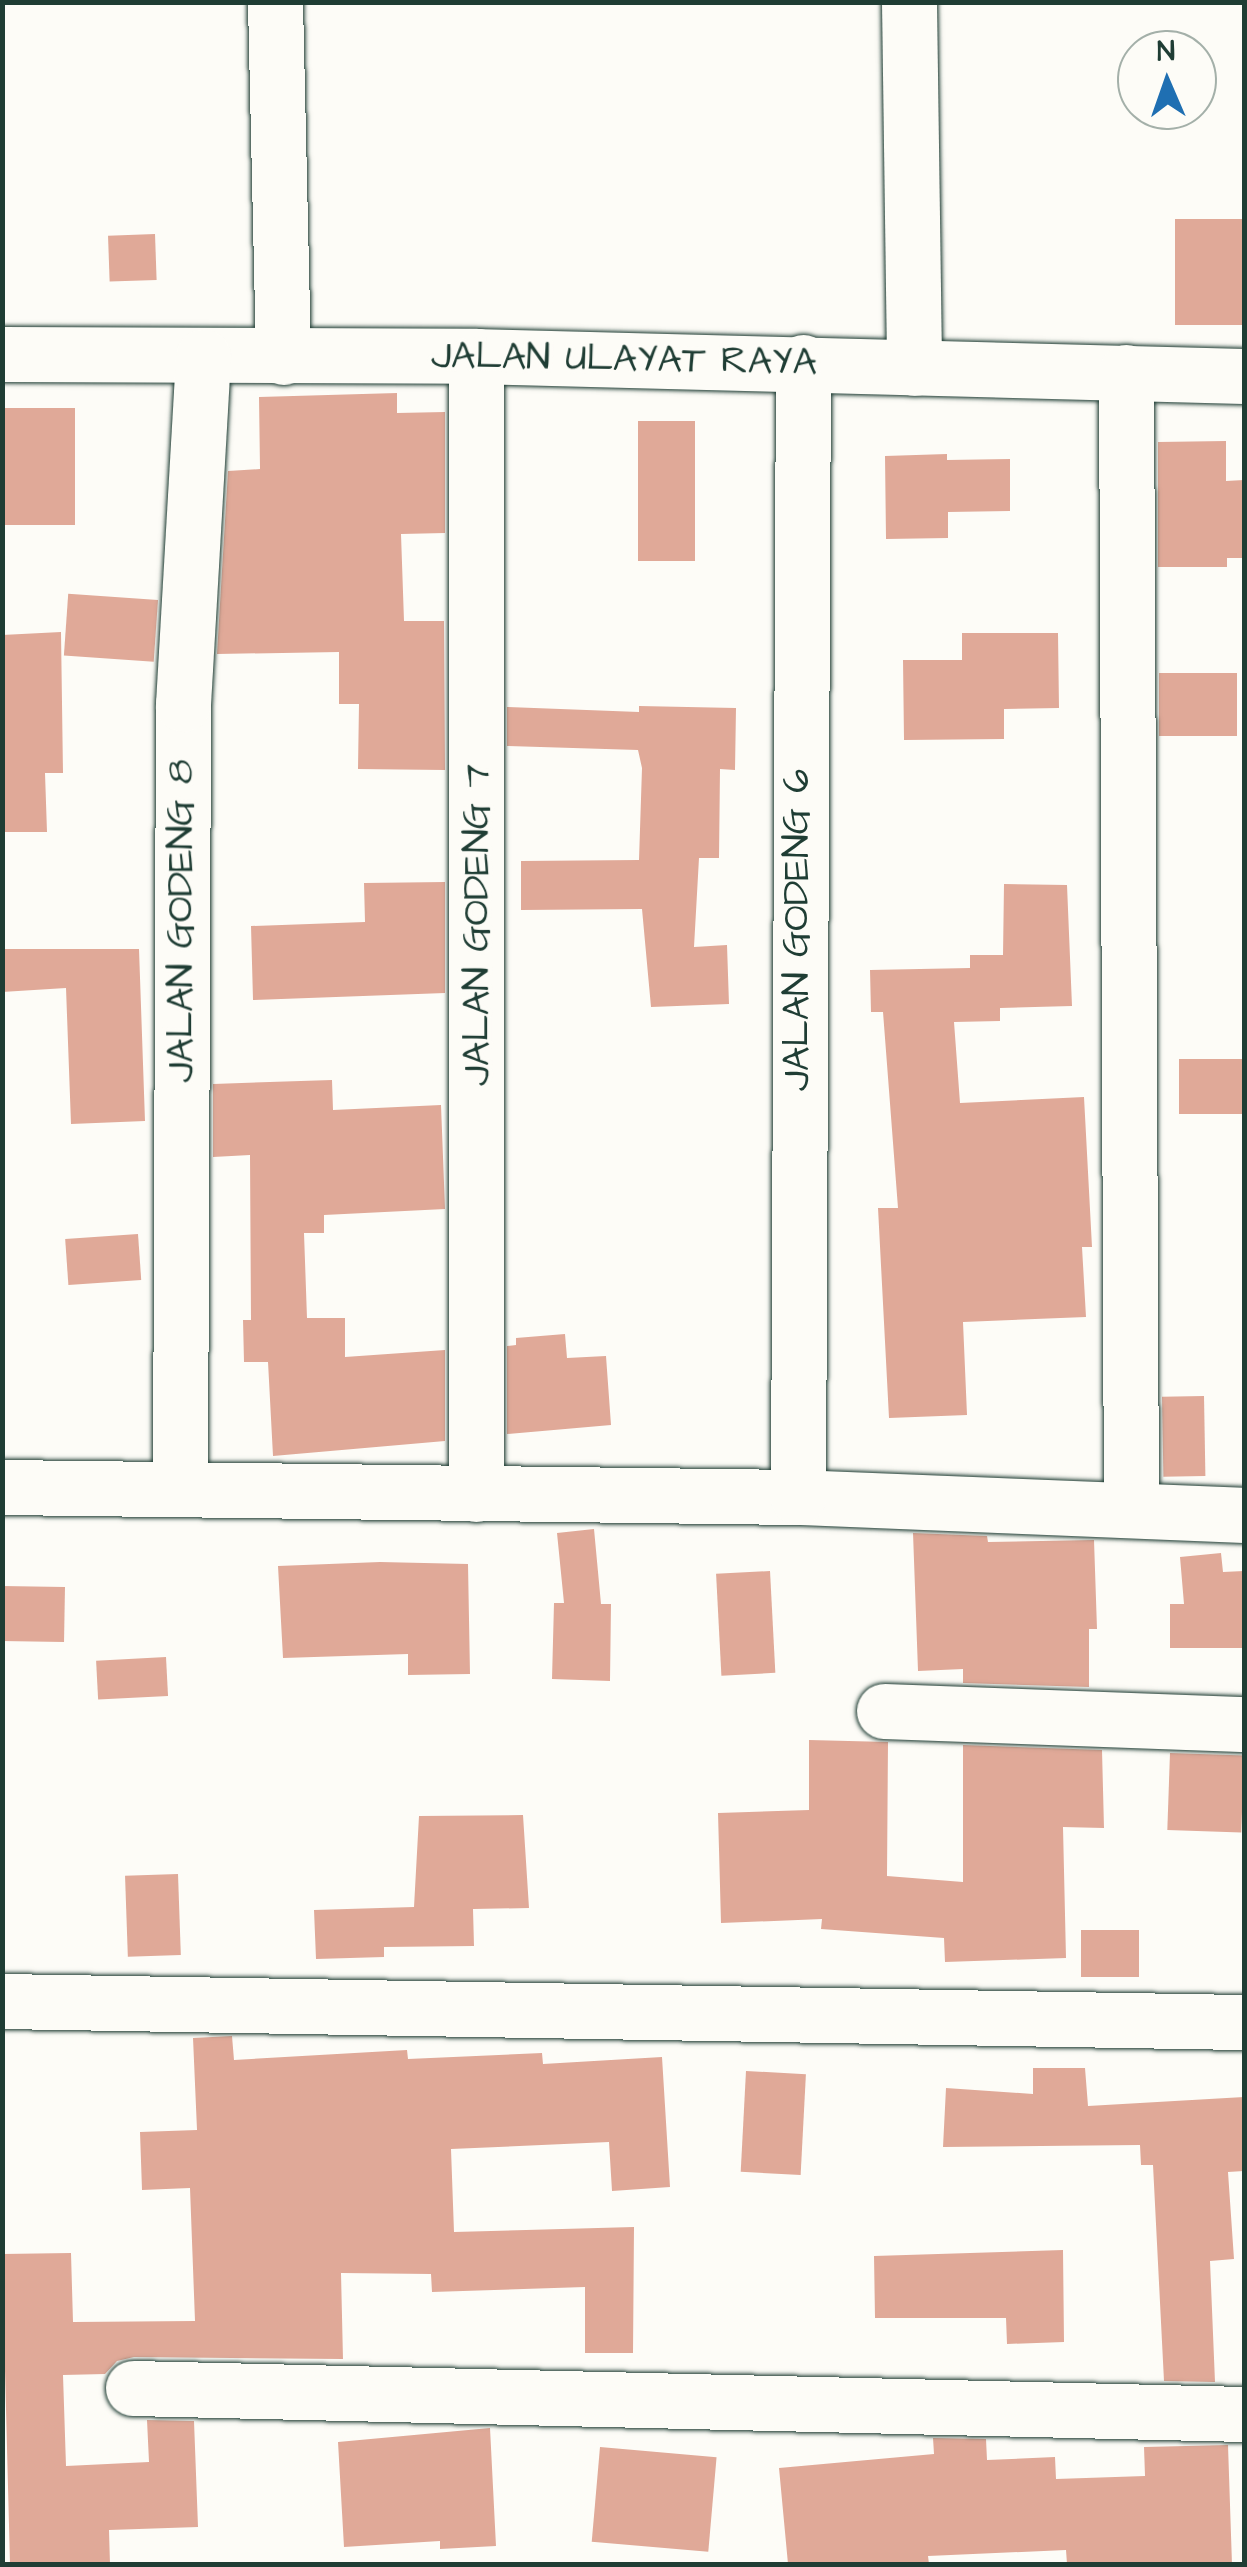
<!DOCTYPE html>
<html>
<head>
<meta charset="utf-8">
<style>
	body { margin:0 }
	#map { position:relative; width:1247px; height:2567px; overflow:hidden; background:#fdfcf7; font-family:"Architects Daughter",sans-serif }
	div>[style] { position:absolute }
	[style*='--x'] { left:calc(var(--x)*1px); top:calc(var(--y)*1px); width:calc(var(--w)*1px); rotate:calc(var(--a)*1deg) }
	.building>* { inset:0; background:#e0a998; transform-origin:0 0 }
	.roads { filter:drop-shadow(0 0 2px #1f3d34) drop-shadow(0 0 2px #1f3d34) }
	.minor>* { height:55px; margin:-27.5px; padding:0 27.5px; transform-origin:27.5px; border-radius:27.5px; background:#fdfcf7 }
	span { translate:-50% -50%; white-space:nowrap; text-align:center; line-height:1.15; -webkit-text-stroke:8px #fdfcf7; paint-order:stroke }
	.street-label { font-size:38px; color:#1f3d34 }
	.frame { position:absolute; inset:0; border:5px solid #1f3d34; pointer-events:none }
	.north { position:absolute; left:1117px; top:30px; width:100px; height:100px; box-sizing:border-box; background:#fdfcf7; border:2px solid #a4b0a9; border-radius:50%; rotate:358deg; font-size:28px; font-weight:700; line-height:40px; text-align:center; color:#1f3d34 }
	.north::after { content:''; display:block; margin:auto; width:35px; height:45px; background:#1f6fb2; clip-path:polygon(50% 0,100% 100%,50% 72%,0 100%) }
</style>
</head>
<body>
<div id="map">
	<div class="building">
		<i style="left:1244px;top:219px;width:106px;height:69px;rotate:90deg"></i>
		<i style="left:155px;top:234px;width:46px;height:47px;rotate:88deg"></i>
		<i style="clip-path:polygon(397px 393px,397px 413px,445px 412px,445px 533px,401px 534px,404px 621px,444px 621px,445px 770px,358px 769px,359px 704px,339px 704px,339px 652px,217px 654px,228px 471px,260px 469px,259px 397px)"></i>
		<i style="left:75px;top:408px;width:117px;height:73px;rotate:90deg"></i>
		<i style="left:695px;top:421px;width:140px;height:57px;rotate:90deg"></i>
		<i style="clip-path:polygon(1226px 441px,1226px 481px,1244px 480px,1244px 558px,1227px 558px,1227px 567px,1158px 567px,1158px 442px)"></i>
		<i style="clip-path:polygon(947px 454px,947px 460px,1010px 459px,1010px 511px,948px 512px,948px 538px,886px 539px,885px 456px)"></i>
		<i style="left:158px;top:600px;width:62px;height:90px;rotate:94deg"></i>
		<i style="clip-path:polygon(61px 632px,63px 773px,45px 773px,47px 832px,2px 832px,2px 635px)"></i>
		<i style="clip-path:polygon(962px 633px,1058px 633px,1059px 708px,1004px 709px,1004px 739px,904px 740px,903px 660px,962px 660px)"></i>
		<i style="left:1237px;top:673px;width:63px;height:78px;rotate:90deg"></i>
		<i style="clip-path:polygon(639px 706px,736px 708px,735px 770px,720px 769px,719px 858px,699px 858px,694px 947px,727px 945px,729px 1004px,651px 1007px,642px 909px,521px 910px,521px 861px,639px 860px,642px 768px,638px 750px,507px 746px,507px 707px,639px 712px)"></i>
		<i style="clip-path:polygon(445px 882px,445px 993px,253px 1000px,251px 926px,365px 922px,364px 883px)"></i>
		<i style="clip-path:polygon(1004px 884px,1067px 885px,1072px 1006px,1000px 1008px,1000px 1021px,954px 1022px,960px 1103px,1084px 1097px,1092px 1247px,1082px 1247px,1086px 1317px,963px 1322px,967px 1415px,889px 1418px,878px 1208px,898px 1208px,883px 1012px,871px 1012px,870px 970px,970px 968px,970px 955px,1003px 955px)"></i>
		<i style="clip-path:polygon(2px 949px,139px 949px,145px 1121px,71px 1124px,66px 988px,2px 992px)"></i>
		<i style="left:1244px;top:1059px;width:55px;height:65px;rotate:90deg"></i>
		<i style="clip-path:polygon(332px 1080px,333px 1110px,441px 1105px,445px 1209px,324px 1215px,324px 1233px,304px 1233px,307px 1318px,345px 1318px,345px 1357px,445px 1350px,445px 1441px,273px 1456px,268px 1362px,244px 1362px,243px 1320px,251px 1320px,250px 1155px,213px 1157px,213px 1084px)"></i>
		<i style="left:138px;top:1234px;width:46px;height:73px;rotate:86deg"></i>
		<i style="clip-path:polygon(565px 1334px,567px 1358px,606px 1356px,611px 1425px,507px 1434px,507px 1346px,516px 1345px,516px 1338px)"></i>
		<i style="left:1204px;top:1396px;width:80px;height:42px;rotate:89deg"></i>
		<i style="clip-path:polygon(594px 1529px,601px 1604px,611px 1604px,610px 1681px,552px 1679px,554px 1603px,564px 1603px,557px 1533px)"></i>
		<i style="clip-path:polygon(913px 1533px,987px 1536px,988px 1542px,1094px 1540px,1097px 1629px,1089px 1629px,1089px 1687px,963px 1683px,963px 1669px,918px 1671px)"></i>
		<i style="clip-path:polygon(1221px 1553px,1223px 1572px,1244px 1571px,1244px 1648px,1170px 1648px,1170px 1604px,1184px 1604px,1180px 1557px)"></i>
		<i style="clip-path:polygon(380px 1562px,468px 1564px,470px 1674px,408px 1675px,408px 1654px,283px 1658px,278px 1566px)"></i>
		<i style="left:770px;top:1571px;width:102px;height:54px;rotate:87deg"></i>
		<i style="left:2px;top:1586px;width:63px;height:55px;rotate:1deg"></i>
		<i style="left:166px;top:1657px;width:39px;height:70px;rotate:87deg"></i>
		<i style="clip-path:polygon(809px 1740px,888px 1742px,887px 1876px,963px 1882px,963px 1745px,1102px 1750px,1104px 1828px,1063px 1827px,1066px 1958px,945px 1962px,944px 1938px,821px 1929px,822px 1919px,721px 1923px,718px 1813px,809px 1810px)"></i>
		<i style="left:1170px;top:1753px;width:74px;height:77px;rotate:2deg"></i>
		<i style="clip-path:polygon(523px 1815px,529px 1908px,473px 1909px,474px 1946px,384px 1947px,384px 1957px,316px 1959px,314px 1910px,414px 1907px,419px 1816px)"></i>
		<i style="left:178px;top:1874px;width:81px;height:53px;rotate:88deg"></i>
		<i style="left:1081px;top:1930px;width:58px;height:47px"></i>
		<i style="clip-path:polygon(232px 2036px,234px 2060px,407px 2050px,408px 2059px,542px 2053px,543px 2064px,662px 2057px,670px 2187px,612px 2191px,609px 2142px,451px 2149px,454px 2232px,634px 2227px,633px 2353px,585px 2353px,585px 2287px,432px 2292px,431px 2274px,341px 2273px,343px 2359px,134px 2357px,117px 2361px,105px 2374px,63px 2375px,66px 2466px,149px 2462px,147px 2420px,194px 2421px,198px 2527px,109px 2530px,110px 2564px,10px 2564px,2px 2254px,71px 2253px,73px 2322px,195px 2321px,190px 2188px,142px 2190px,140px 2132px,197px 2130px,193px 2038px)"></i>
		<i style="clip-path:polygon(1033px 2068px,1085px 2068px,1088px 2106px,1244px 2097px,1244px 2171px,1228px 2172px,1234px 2259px,1210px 2261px,1215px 2382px,1164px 2381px,1153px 2165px,1141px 2165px,1140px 2145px,943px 2147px,946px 2088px,1033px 2094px)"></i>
		<i style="left:746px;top:2071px;width:60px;height:101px;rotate:3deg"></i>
		<i style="clip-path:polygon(1063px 2250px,1064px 2342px,1007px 2344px,1006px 2318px,875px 2318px,874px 2256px)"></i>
		<i style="clip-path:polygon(490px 2428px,496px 2546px,440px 2549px,440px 2541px,344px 2547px,338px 2442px)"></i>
		<i style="clip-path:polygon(933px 2438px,986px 2439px,987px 2460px,1055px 2457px,1056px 2479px,1145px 2476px,1144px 2447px,1228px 2445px,1232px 2564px,1067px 2564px,1066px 2550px,928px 2556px,929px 2564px,788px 2564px,779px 2468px,934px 2454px)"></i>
		<i style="left:600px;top:2447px;width:117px;height:95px;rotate:5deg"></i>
	</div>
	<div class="roads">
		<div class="minor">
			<i style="--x:275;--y:2;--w:355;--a:88.7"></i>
			<i style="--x:909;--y:2;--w:366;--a:89.2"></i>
			<i style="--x:2;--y:354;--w:474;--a:0.2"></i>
			<i style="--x:476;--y:356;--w:768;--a:1.49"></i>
			<i style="--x:476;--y:356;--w:1138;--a:90"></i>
			<i style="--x:1126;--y:372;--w:1138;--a:89.75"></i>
			<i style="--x:180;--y:1486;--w:782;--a:-89.78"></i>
			<i style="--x:183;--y:704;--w:348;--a:-86.7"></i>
			<i style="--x:2;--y:1487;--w:796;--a:0.72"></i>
			<i style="--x:798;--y:1497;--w:446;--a:2.3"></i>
			<i style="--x:798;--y:1497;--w:1135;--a:-89.75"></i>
			<i style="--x:884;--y:1711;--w:360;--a:2.1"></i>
			<i style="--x:2;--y:2001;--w:1242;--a:0.97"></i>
			<i style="--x:133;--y:2388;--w:1111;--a:1.34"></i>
		</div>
	</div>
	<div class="street-label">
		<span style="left:624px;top:360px;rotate:1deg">JALAN ULAYAT RAYA</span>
		<span style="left:182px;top:921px;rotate:-90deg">JALAN GODENG 8</span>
		<span style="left:478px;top:925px;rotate:-90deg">JALAN GODENG 7</span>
		<span style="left:798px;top:930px;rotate:-90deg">JALAN GODENG 6</span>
	</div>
	<div class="frame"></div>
	<div class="north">N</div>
</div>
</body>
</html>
